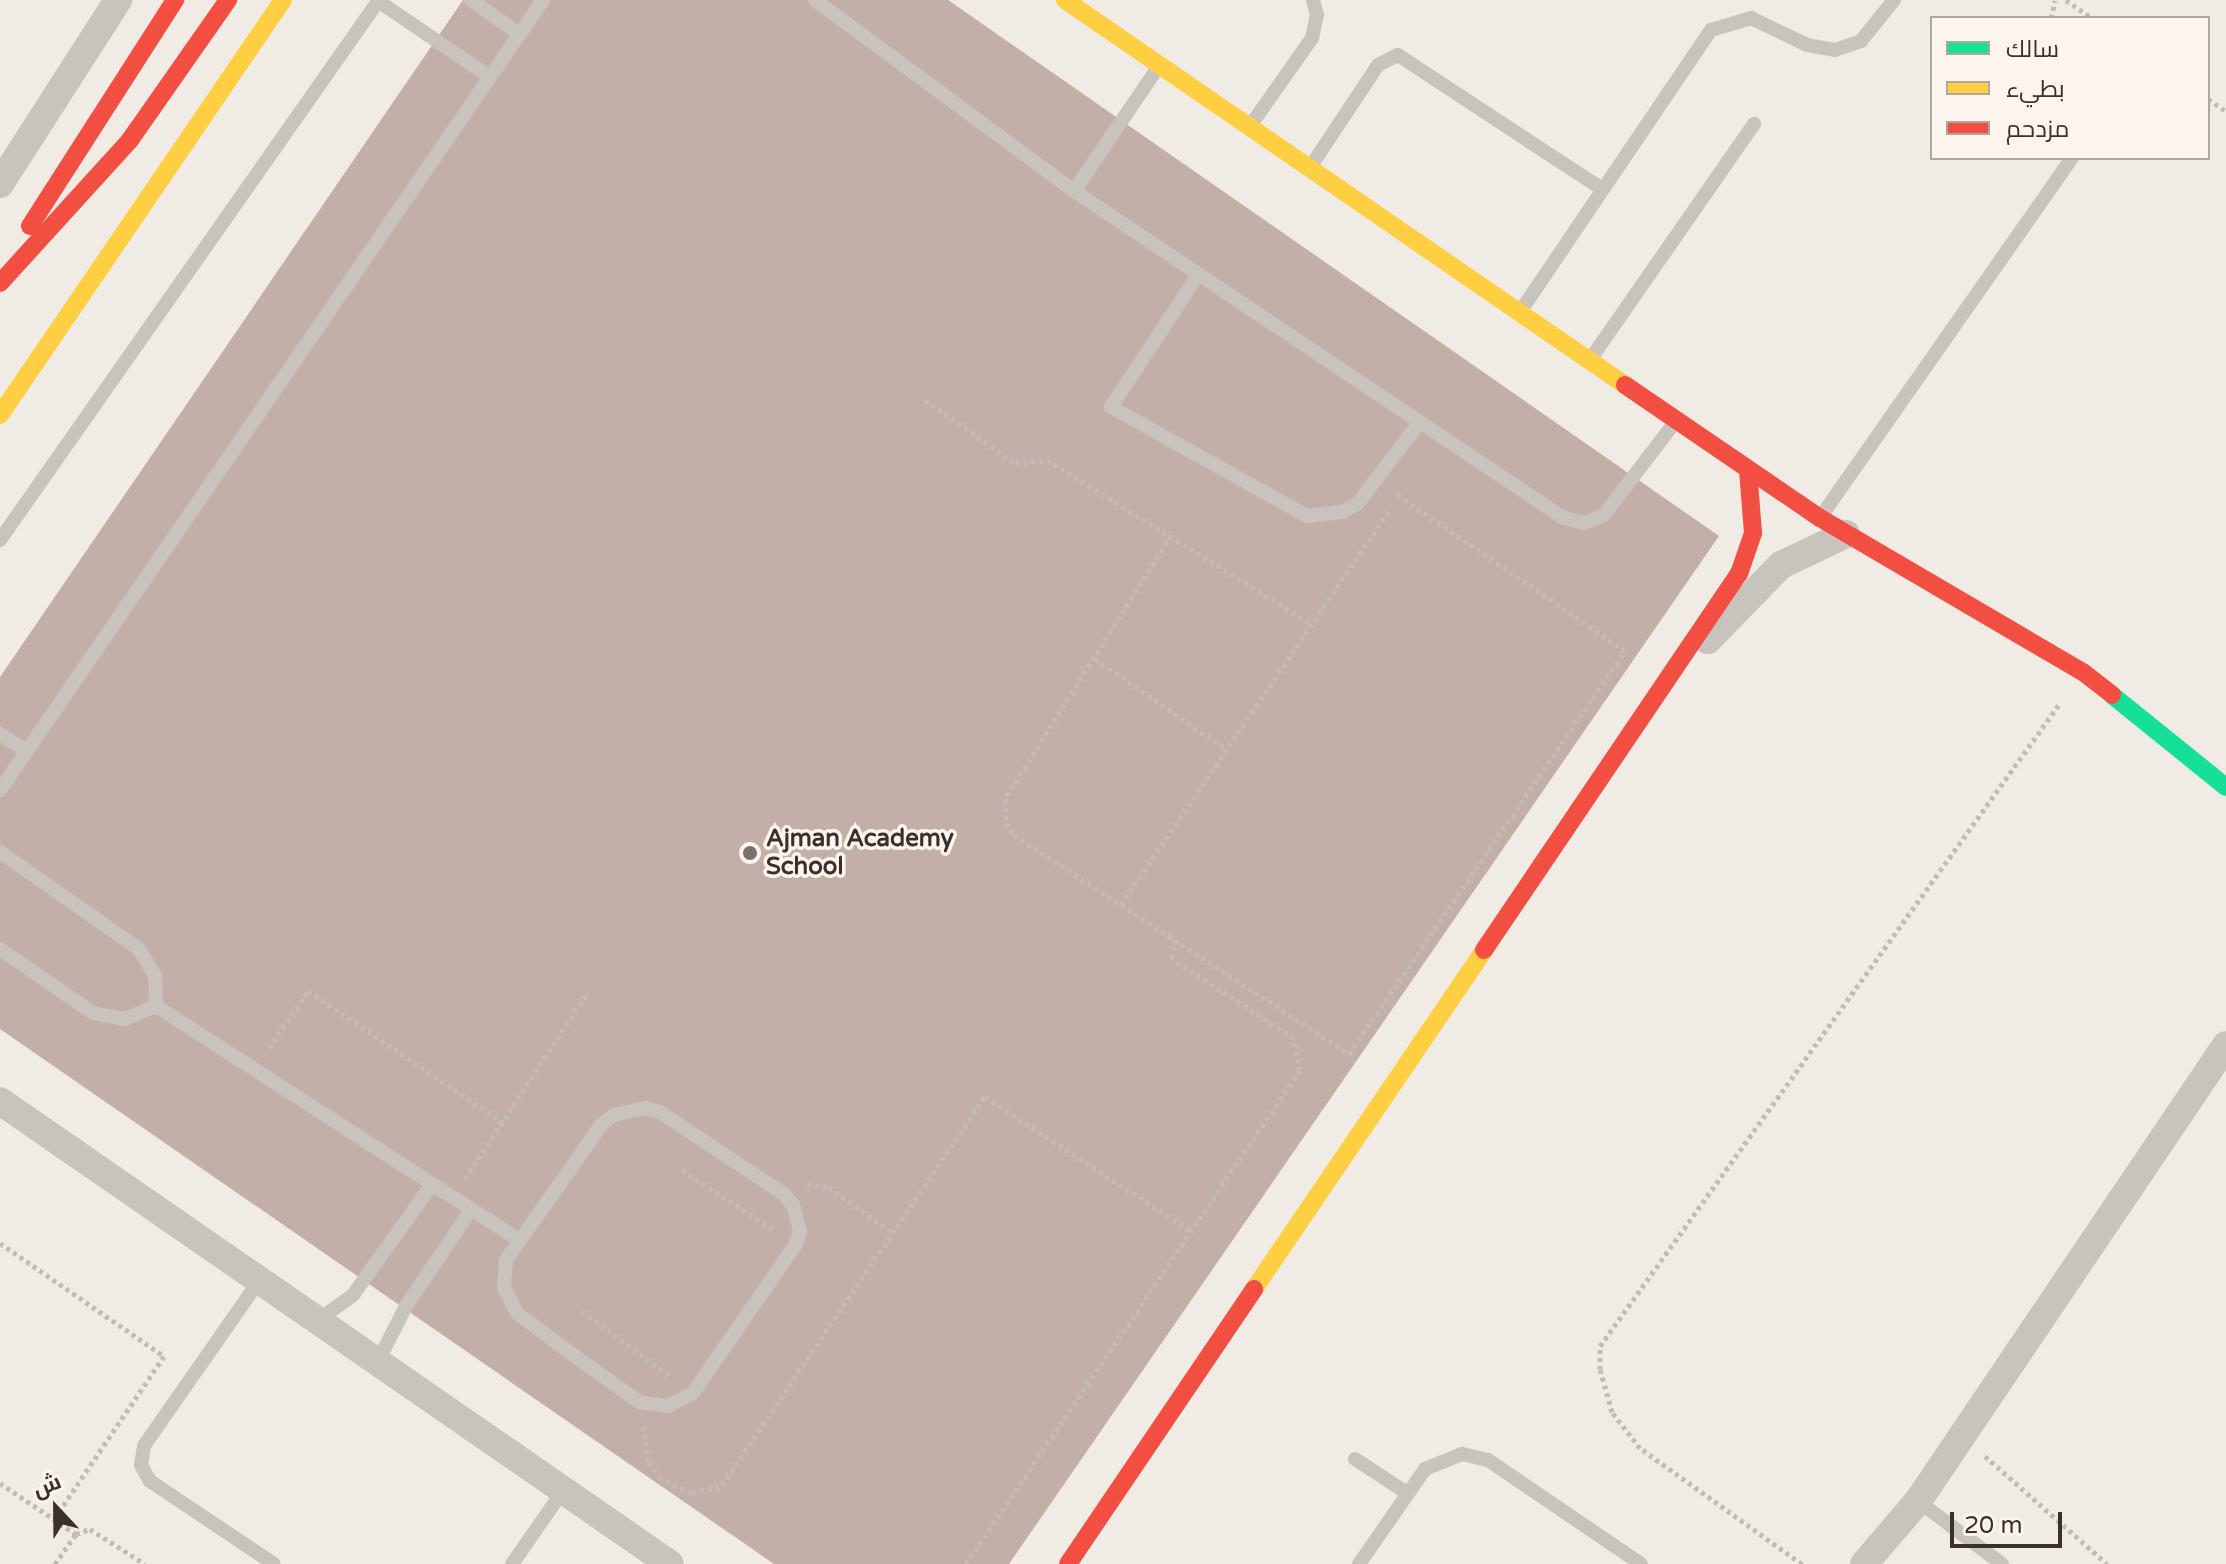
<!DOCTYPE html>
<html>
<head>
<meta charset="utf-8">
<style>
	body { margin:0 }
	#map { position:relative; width:2226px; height:1564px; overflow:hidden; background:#f0ebe5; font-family:"Varela Round",Cairo,sans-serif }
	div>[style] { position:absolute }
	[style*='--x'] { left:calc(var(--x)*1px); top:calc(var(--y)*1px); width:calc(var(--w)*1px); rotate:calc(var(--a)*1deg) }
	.building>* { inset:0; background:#c3afa7 }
	.path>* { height:5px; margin-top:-2.5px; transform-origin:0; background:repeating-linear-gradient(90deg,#c2bbb6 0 4px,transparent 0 8px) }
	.lane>* { height:14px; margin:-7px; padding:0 7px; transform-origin:7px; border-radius:7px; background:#c9c3be }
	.street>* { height:28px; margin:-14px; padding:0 14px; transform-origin:14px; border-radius:14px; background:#c9c3be }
	.fast>* { height:18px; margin:-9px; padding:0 9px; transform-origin:9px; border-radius:9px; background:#16e098 }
	.slow>* { height:18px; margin:-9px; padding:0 9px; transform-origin:9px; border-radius:9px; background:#ffcf43 }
	.jam>* { height:18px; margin:-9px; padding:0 9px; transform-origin:9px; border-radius:9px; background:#f24e42 }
	.dots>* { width:22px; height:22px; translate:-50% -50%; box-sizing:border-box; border:4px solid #fbf5ee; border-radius:50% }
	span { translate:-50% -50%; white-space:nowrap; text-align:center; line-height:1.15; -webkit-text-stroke:7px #fbf5ee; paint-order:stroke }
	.poi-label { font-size:24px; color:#3b302b; font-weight:700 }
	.left { translate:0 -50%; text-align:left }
	.legend { position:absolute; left:1930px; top:16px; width:280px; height:144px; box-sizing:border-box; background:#fbf5ee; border:2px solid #aea6a0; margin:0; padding:10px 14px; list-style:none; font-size:24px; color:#3b302b }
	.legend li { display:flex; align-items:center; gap:16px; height:40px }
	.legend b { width:40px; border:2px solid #aea6a0 }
	.north { position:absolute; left:16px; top:1468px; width:80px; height:80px; -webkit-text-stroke:6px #fbf5ee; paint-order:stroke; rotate:338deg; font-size:22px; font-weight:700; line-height:32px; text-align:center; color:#3b302b }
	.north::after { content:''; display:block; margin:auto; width:28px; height:36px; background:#3b302b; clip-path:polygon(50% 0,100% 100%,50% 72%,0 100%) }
	.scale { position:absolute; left:1950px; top:1512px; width:112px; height:36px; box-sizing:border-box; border:4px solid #3b302b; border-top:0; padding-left:10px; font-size:24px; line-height:28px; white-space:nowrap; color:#3b302b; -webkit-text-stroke:6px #fbf5ee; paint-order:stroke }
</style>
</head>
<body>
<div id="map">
	<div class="building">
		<i style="clip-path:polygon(463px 0,948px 0,1719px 536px,1009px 1564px,774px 1564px,0 1029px,0 677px)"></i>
	</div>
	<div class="path">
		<i style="--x:2066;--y:0;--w:32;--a:35"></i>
		<i style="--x:2051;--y:18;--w:18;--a:-77"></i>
		<i style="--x:2208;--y:99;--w:22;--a:34"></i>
		<i style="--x:925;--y:400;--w:110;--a:35"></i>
		<i style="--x:1015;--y:463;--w:32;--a:-5"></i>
		<i style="--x:1047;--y:460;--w:311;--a:31.8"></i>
		<i style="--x:1171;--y:535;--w:312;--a:122.2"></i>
		<i style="--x:1005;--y:799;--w:24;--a:88"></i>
		<i style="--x:1006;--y:823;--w:14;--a:56"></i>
		<i style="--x:1014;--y:835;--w:400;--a:33.2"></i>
		<i style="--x:1349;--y:1054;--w:488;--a:-55.6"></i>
		<i style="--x:1625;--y:651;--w:279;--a:-145.5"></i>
		<i style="--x:1095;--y:659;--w:159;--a:34.5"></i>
		<i style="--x:1121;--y:905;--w:477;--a:-55.8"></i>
		<i style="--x:269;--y:1048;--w:69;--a:-55.6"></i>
		<i style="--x:308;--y:991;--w:234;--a:34"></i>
		<i style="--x:682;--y:1170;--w:108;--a:33.2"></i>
		<i style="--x:465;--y:1179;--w:224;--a:-56.7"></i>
		<i style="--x:807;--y:1184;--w:22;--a:8"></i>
		<i style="--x:829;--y:1187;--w:77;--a:36"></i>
		<i style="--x:0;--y:1243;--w:199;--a:34.6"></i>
		<i style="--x:164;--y:1356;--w:197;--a:124"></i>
		<i style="--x:582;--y:1311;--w:111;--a:36.6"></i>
		<i style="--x:643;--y:1426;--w:36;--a:81"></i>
		<i style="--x:649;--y:1462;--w:18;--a:56"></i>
		<i style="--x:659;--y:1477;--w:37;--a:26"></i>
		<i style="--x:692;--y:1493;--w:31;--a:-15"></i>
		<i style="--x:722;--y:1485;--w:469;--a:-55.9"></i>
		<i style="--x:985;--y:1097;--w:249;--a:33.1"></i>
		<i style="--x:1985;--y:1456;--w:163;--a:41.5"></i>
		<i style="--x:0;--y:1483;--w:92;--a:33.9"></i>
		<i style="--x:55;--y:1564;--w:37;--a:-55"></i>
		<i style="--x:76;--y:1534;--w:15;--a:-20"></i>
		<i style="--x:90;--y:1529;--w:65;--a:32.5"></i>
		<i style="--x:966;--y:1564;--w:596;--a:-55.94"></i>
		<i style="--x:1300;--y:1070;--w:33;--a:-101"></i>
		<i style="--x:1294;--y:1038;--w:147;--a:-147"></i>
		<i style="--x:1171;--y:958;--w:18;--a:-77"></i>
		<i style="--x:1802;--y:1564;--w:199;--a:-144.4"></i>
		<i style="--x:1640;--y:1448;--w:46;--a:-127.9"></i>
		<i style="--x:1612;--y:1412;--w:45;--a:-105.6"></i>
		<i style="--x:1600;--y:1369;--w:23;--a:-90"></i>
		<i style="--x:1600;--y:1346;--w:791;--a:-54.42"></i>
	</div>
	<div class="lane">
		<i style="--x:471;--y:0;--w:59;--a:35.3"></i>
		<i style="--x:815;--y:0;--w:322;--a:36.4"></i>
		<i style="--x:1074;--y:191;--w:587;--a:33.74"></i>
		<i style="--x:1562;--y:517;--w:22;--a:16"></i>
		<i style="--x:1583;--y:523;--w:21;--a:-19"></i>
		<i style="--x:1603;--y:516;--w:120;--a:-52.5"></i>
		<i style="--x:378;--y:1;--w:135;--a:34.2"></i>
		<i style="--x:1250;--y:126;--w:108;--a:-54.8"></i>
		<i style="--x:1312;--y:38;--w:24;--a:-78"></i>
		<i style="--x:1317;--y:15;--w:16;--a:-105"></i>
		<i style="--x:1311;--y:166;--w:121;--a:-56.4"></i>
		<i style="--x:1378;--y:65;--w:22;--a:-27"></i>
		<i style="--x:1398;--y:55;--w:244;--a:33.3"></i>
		<i style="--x:1074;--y:191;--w:151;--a:-55.8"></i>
		<i style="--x:1198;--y:275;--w:158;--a:123.4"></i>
		<i style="--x:1111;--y:407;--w:224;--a:29.1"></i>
		<i style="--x:1307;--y:516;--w:35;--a:-7"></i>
		<i style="--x:1342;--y:512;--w:18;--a:-29"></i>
		<i style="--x:1358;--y:503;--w:101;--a:-52.7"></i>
		<i style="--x:1522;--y:309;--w:337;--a:-55.9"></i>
		<i style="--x:1711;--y:30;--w:42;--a:-16.7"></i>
		<i style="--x:1751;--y:18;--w:62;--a:25.7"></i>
		<i style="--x:1807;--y:45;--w:28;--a:10"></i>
		<i style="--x:1835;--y:50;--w:28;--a:-19"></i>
		<i style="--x:1861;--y:41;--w:53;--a:-51.2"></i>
		<i style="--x:1592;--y:357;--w:284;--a:-55.2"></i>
		<i style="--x:1822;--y:515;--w:436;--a:-55"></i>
		<i style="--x:0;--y:540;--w:660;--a:-54.94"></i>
		<i style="--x:0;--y:734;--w:31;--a:33"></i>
		<i style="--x:0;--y:790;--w:959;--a:-55.5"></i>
		<i style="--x:0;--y:852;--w:169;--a:34.9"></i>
		<i style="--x:139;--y:949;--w:31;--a:59"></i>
		<i style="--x:155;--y:976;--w:30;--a:88"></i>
		<i style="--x:0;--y:949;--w:113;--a:34.5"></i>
		<i style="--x:93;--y:1013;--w:33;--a:11"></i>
		<i style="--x:125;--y:1019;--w:34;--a:-23"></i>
		<i style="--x:156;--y:1006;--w:432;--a:32.8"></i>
		<i style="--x:645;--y:1108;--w:16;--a:15"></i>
		<i style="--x:660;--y:1112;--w:149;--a:33.5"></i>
		<i style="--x:784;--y:1194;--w:14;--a:51"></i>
		<i style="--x:793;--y:1205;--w:27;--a:75"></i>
		<i style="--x:800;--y:1231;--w:14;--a:107"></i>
		<i style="--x:796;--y:1244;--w:181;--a:124.7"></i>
		<i style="--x:693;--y:1393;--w:29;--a:153"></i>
		<i style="--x:667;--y:1406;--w:28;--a:-172"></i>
		<i style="--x:639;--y:1402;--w:100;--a:-144.4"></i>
		<i style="--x:558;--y:1344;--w:51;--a:-142.9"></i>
		<i style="--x:517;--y:1313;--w:28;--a:-117"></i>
		<i style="--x:504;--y:1288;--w:28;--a:-86"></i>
		<i style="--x:506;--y:1260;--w:166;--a:-54.8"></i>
		<i style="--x:602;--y:1124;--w:15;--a:-37"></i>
		<i style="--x:614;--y:1115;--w:32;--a:-13"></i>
		<i style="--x:259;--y:1281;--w:201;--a:124.9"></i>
		<i style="--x:144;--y:1446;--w:19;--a:99"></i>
		<i style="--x:141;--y:1465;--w:18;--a:61"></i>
		<i style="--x:150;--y:1481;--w:149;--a:33.8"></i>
		<i style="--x:317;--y:1321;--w:44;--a:-35.8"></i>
		<i style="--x:353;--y:1295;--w:134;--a:-54.4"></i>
		<i style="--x:377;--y:1363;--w:64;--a:-63"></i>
		<i style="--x:406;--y:1306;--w:116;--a:-55.9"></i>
		<i style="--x:1355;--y:1459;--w:62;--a:33.2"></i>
		<i style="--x:1918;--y:1501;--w:105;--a:36.9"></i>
		<i style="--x:512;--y:1564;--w:89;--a:-55.1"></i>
		<i style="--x:1359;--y:1564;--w:116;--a:-55.2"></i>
		<i style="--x:1425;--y:1469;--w:40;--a:-22"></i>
		<i style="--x:1462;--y:1454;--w:27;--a:13"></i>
		<i style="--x:1488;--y:1460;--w:185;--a:34.2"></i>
	</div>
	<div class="street">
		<i style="--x:0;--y:184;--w:219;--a:-57.3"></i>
		<i style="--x:1708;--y:640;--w:105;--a:-45.8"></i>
		<i style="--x:1781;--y:565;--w:72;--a:-25.5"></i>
		<i style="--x:0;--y:1101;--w:814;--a:34.65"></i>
		<i style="--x:1864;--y:1564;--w:83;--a:-49.4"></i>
		<i style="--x:1918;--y:1501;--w:550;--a:-55.96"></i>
	</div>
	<div class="fast">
		<i style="--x:2112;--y:695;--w:146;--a:38.9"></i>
	</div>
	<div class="slow">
		<i style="--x:1065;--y:0;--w:680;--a:34.51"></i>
		<i style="--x:0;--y:415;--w:502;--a:-55.71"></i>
		<i style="--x:1254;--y:1289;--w:410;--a:-55.8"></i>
	</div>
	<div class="jam">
		<i style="--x:30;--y:226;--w:269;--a:-57.3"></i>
		<i style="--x:0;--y:283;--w:193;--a:-47.7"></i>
		<i style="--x:130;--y:140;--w:171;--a:-55"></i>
		<i style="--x:1625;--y:385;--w:236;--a:34.3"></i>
		<i style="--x:1820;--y:518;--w:305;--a:30.4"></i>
		<i style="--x:2083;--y:672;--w:37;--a:38"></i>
		<i style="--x:1484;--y:950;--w:454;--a:-55.9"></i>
		<i style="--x:1739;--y:574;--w:43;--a:-71.1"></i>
		<i style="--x:1753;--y:533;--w:64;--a:-94.5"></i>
		<i style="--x:1068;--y:1564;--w:332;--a:-55.9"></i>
	</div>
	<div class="dots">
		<i style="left:750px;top:853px;background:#7a716c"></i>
	</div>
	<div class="poi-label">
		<span class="left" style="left:766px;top:853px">Ajman Academy<br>School</span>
	</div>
	<ul class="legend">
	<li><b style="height:10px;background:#16e098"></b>سالك</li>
	<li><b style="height:10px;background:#ffcf43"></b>بطيء</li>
	<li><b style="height:10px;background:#f24e42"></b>مزدحم</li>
	</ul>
	<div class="north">ش</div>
	<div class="scale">20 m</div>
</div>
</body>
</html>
